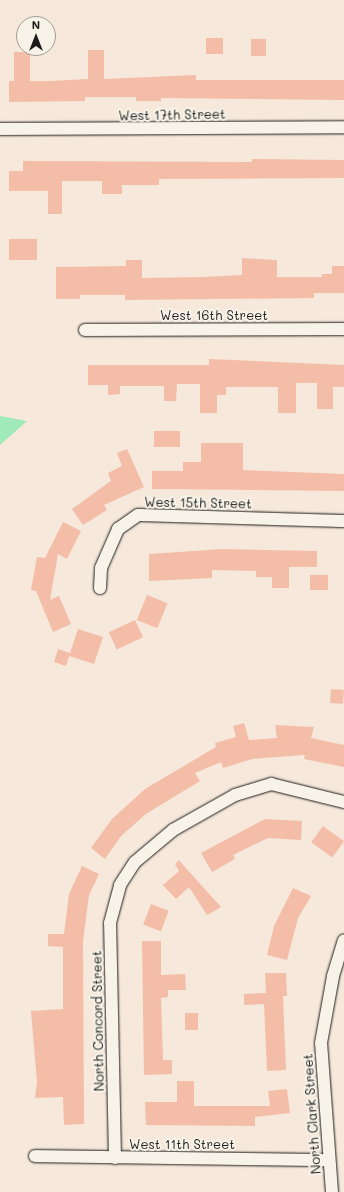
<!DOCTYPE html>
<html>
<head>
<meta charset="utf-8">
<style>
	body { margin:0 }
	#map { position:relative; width:344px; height:1192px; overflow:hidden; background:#f6e8db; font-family:Mali,sans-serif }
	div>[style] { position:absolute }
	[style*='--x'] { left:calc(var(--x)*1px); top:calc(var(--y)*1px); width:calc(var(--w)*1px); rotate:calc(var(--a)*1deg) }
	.green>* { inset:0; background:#a0e9b8 }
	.building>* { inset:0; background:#f4bda8; transform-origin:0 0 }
	.roads { filter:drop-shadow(0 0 1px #1c1c1c) drop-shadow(0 0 1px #1c1c1c) }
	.minor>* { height:12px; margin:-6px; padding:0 6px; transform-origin:6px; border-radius:6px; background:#f7f3e8 }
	span { translate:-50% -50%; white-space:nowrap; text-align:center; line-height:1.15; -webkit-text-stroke:4px #f7f3e8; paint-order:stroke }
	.street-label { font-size:13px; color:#1c1c1c }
	.north { position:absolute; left:16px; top:16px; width:40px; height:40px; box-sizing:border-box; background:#f7f3e8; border:1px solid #9f9d96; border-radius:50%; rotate:0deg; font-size:11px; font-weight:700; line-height:16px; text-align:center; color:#1c1c1c }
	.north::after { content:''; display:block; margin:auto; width:14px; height:18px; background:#1c1c1c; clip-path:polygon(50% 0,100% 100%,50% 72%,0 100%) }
</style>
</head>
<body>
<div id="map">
	<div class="green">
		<i style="clip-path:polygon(0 416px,27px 421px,0 445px)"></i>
	</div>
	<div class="building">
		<i style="left:206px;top:38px;width:17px;height:16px"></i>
		<i style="left:251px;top:39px;width:15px;height:17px"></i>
		<i style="clip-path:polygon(88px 50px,104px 50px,104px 79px,196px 75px,196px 80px,344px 80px,344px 100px,161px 98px,161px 101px,136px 101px,136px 97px,85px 97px,85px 101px,9px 102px,9px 81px,14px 81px,14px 52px,30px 52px,30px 81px,51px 81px,88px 79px)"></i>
		<i style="clip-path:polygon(252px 159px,344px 160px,344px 178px,159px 179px,159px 185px,122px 185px,122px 194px,102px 194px,102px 181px,62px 181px,62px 214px,48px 214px,48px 191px,9px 191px,9px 171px,23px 171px,23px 161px,252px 162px)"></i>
		<i style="left:9px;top:239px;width:28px;height:21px"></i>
		<i style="clip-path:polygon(242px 258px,277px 260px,277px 277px,322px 277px,322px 274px,332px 274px,332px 266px,344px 266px,344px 293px,314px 293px,314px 298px,125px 300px,125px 295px,80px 295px,80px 299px,56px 299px,56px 267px,126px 266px,126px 260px,142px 260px,142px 278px,204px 277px,242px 275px)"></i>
		<i style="clip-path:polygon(209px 359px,344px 365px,344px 387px,333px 387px,333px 409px,317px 409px,317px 383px,296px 383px,296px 413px,278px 413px,278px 387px,226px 387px,226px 395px,217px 395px,217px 413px,200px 413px,200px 384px,177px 384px,176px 401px,164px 401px,164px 386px,120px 386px,120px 394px,108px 395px,108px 385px,88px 385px,88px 365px,209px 365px)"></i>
		<i style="left:154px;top:431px;width:26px;height:16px"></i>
		<i style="clip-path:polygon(201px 443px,243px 443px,243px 470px,344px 474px,344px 491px,152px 489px,152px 471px,183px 471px,183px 462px,201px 462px)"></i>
		<i style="clip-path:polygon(127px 449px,144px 487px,104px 505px,107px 510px,83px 525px,72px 509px,111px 481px,108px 473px,122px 466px,117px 453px)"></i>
		<i style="clip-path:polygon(63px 522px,81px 531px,67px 559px,58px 554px,50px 600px,59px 596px,71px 624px,53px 632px,36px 591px,31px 590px,37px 557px,45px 558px)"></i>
		<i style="clip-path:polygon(222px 549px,317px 551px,317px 567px,289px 567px,289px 588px,272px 588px,272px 577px,256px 577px,256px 571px,212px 570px,212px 578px,149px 581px,149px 554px)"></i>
		<i style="left:310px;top:575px;width:18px;height:15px"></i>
		<i style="left:147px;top:595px;width:22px;height:27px;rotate:22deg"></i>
		<i style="left:135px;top:620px;width:19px;height:29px;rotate:65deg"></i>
		<i style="clip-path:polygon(78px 629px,103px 637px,94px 664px,69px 656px,66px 666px,54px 662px,58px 649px,70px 653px)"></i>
		<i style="left:331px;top:689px;width:13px;height:14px;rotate:4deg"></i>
		<i style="clip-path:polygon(244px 723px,249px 740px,277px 738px,275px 725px,314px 727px,311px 738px,344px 745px,344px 767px,304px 759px,305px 755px,252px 759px,223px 768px,221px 762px,195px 773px,200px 781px,146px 814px,121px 836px,105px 859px,91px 848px,112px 819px,145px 789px,216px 747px,215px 743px,236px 737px,233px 726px)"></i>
		<i style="clip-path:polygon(265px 819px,302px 821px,301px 840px,268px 838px,233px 855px,235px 859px,212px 872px,201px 853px)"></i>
		<i style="left:323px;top:826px;width:26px;height:20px;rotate:36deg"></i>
		<i style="clip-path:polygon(179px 860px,184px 866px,221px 907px,207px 915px,189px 887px,176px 899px,163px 885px,179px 871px,175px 864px)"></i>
		<i style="clip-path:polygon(82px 866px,99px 874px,89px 895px,83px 941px,84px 1124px,64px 1125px,63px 1097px,35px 1098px,37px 1082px,31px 1011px,63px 1009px,63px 947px,48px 946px,48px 934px,64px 934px,69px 894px)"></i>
		<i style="clip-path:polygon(293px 888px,311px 896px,298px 918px,287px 960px,267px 955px,274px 926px)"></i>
		<i style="left:151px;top:904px;width:19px;height:22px;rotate:21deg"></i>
		<i style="clip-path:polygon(142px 941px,161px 941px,161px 975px,185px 974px,186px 990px,168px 990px,168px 997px,161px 998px,163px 1060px,172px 1060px,172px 1074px,144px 1075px)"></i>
		<i style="clip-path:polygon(265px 973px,286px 973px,287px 996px,283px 996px,286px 1070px,267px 1071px,264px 1004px,244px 1005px,244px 994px,266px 993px)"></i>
		<i style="left:185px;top:1013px;width:13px;height:17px"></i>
		<i style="clip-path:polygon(177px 1081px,194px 1081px,194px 1106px,270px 1106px,268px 1091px,287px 1089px,290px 1113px,255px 1117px,255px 1126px,146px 1125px,145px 1102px,177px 1102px)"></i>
	</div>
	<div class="roads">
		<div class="minor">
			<i style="--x:0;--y:129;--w:344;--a:-0.3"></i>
			<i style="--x:85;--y:330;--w:259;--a:-0.2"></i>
			<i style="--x:100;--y:588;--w:20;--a:-87"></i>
			<i style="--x:101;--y:568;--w:43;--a:-66.4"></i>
			<i style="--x:118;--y:529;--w:24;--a:-35"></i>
			<i style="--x:138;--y:515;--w:206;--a:1.7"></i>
			<i style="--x:35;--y:1156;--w:294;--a:0.8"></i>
			<i style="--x:115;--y:1158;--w:235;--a:-91.2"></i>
			<i style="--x:110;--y:923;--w:39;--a:-75"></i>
			<i style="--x:120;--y:885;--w:27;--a:-57"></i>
			<i style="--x:135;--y:862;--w:50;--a:-40.1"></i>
			<i style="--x:173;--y:830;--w:71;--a:-29.4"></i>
			<i style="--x:235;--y:795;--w:38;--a:-17"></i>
			<i style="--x:271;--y:784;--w:75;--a:13.9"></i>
			<i style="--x:332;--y:1192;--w:149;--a:-94.2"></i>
			<i style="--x:321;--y:1043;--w:68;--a:-79.8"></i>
			<i style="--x:333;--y:976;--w:37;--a:-73"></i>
		</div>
	</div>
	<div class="street-label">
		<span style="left:172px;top:115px;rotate:-1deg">West 17th Street</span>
		<span style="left:214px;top:315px">West 16th Street</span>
		<span style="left:198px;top:503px;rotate:1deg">West 15th Street</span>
		<span style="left:98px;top:1021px;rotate:-91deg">North Concord Street</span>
		<span style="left:312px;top:1114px;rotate:-94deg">North Clark Street</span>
		<span style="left:182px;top:1144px">West 11th Street</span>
	</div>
	<div class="north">N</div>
</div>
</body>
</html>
